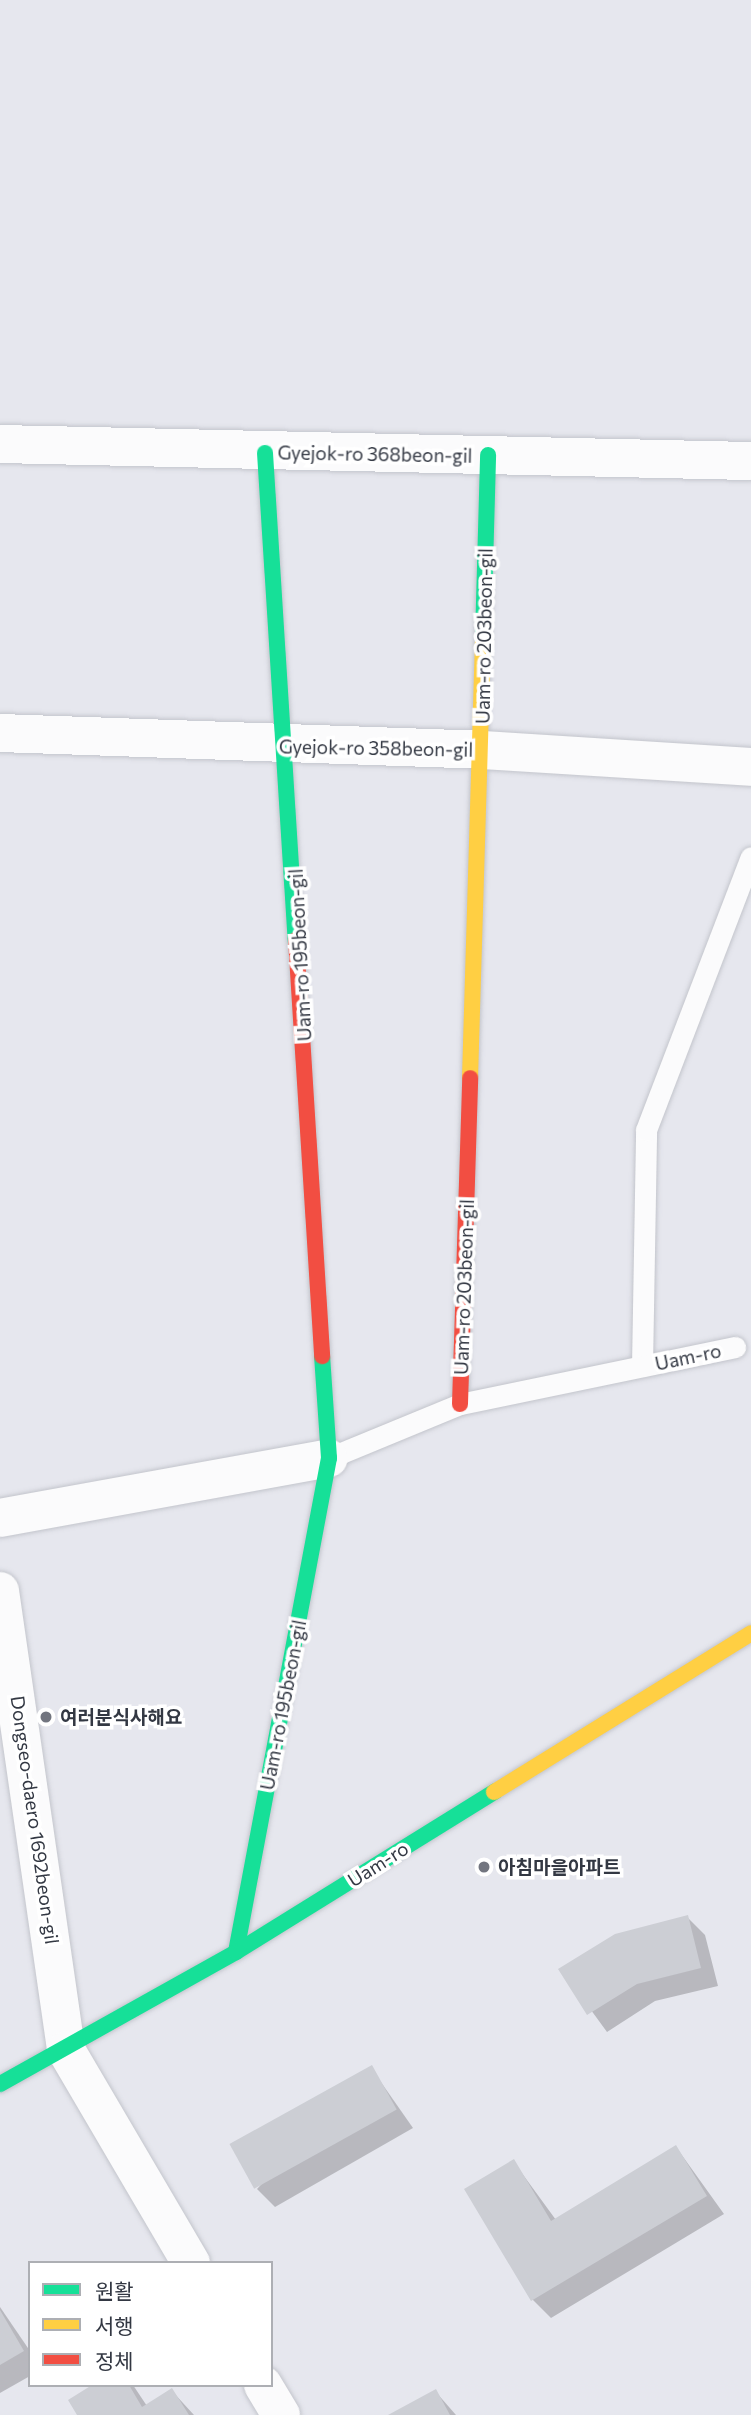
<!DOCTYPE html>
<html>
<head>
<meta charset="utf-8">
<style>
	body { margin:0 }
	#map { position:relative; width:751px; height:2415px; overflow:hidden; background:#e6e7ee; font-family:Commissioner,"Noto Sans KR",sans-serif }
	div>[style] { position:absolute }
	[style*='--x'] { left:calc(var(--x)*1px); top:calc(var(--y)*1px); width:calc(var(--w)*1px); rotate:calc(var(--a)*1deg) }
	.shadow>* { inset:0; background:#0003 }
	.building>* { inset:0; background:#ccced4; transform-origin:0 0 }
	.roads { filter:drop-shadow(0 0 2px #c3c5cc) drop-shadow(0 0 2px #c3c5cc) }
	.lane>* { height:21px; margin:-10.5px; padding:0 10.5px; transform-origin:10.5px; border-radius:10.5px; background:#fbfbfc }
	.street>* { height:38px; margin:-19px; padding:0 19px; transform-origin:19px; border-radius:19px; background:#fbfbfc }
	.fast>* { height:16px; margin:-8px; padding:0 8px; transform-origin:8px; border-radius:8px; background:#16e098 }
	.slow>* { height:16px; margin:-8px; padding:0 8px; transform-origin:8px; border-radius:8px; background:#ffcf43 }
	.jam>* { height:16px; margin:-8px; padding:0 8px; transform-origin:8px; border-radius:8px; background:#f24e42 }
	.dots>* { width:19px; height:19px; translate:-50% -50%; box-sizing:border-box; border:4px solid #fff; border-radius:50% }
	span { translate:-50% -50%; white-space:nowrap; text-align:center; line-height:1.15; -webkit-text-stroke:7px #fff; paint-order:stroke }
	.street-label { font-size:19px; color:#333843 }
	.poi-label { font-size:19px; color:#333843; font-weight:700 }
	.left { translate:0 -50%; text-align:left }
	.legend { position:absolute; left:28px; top:2261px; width:245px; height:126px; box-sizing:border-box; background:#fff; border:2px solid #adafb4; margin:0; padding:9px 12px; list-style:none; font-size:21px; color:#333843 }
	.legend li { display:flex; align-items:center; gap:14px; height:35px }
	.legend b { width:35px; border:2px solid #adafb4 }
</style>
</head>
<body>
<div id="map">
	<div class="shadow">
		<i style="clip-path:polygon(687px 1917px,705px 1935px,718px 1986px,655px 2001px,607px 2032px,561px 1969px)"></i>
		<i style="clip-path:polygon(371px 2068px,413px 2128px,275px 2207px,257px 2189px)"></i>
		<i style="clip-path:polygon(676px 2147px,724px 2214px,551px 2318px,533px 2300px,466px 2190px,513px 2161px,556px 2220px)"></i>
		<i style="clip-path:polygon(0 2307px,30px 2351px,30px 2376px,0 2393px)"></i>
		<i style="clip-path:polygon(95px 2385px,133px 2385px,147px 2406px,172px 2391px,194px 2415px,79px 2415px)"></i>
		<i style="clip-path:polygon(435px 2391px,456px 2415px,392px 2415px)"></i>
	</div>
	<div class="building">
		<i style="clip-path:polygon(688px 1915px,701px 1968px,637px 1984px,587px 2015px,558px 1969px,615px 1934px)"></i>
		<i style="left:372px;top:2065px;width:51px;height:163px;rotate:61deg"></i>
		<i style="clip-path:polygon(676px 2145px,707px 2196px,531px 2301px,464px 2189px,514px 2159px,551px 2221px)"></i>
		<i style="clip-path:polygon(0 2310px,24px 2351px,0 2365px)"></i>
		<i style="clip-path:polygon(92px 2385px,129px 2385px,142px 2407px,172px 2388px,189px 2415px,77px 2415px,68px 2400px)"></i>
		<i style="clip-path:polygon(436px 2389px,450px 2415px,388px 2415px)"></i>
	</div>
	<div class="roads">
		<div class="lane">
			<i style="--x:642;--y:1366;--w:236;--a:-89"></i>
			<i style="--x:646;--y:1130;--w:292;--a:-69"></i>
			<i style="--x:329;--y:1458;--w:142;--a:-22.4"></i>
			<i style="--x:460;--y:1404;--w:281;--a:-11.7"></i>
		</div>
		<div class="street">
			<i style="--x:0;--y:444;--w:751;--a:1.3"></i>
			<i style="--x:0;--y:733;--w:482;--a:2"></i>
			<i style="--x:482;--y:750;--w:270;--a:3.6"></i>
			<i style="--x:0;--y:1518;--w:334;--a:-10.3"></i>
			<i style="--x:0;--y:1591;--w:464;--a:81.8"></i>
			<i style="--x:66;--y:2050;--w:247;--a:59.6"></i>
			<i style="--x:263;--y:2385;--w:35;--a:59"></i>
		</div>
		<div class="fast">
			<i style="--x:265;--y:453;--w:488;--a:86.4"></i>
			<i style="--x:483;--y:638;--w:183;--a:-88.4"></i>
			<i style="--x:236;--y:1952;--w:503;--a:-79.34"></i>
			<i style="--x:329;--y:1458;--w:102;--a:-93.9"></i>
			<i style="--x:0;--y:2084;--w:270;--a:-29.2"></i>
			<i style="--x:236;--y:1952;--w:304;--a:-31.8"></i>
		</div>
		<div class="slow">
			<i style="--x:470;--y:1078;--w:440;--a:-88.3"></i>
			<i style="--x:494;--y:1792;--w:302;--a:-31.7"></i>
		</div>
		<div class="jam">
			<i style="--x:296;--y:940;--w:417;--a:86.4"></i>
			<i style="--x:460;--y:1404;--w:326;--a:-88.2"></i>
		</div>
	</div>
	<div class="dots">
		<i style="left:46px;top:1717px;background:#72757f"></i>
		<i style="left:484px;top:1867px;background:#72757f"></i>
	</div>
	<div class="street-label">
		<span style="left:375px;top:454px;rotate:1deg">Gyejok-ro 368beon-gil</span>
		<span style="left:484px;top:636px;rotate:-89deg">Uam-ro 203beon-gil</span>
		<span style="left:376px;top:748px;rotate:1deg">Gyejok-ro 358beon-gil</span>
		<span style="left:300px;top:955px;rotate:-93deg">Uam-ro 195beon-gil</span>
		<span style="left:464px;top:1287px;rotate:-88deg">Uam-ro 203beon-gil</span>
		<span style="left:688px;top:1357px;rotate:-12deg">Uam-ro</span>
		<span style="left:283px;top:1705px;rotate:-79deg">Uam-ro 195beon-gil</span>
		<span style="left:35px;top:1820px;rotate:82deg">Dongseo-daero 1692beon-gil</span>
		<span style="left:378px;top:1864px;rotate:-32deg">Uam-ro</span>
	</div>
	<div class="poi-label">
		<span class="left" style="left:60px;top:1717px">여러분식사해요</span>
		<span class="left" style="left:498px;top:1867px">아침마을아파트</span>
	</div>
	<ul class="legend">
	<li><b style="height:9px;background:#16e098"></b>원활</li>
	<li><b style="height:9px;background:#ffcf43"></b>서행</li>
	<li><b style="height:9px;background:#f24e42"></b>정체</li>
	</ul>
</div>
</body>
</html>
